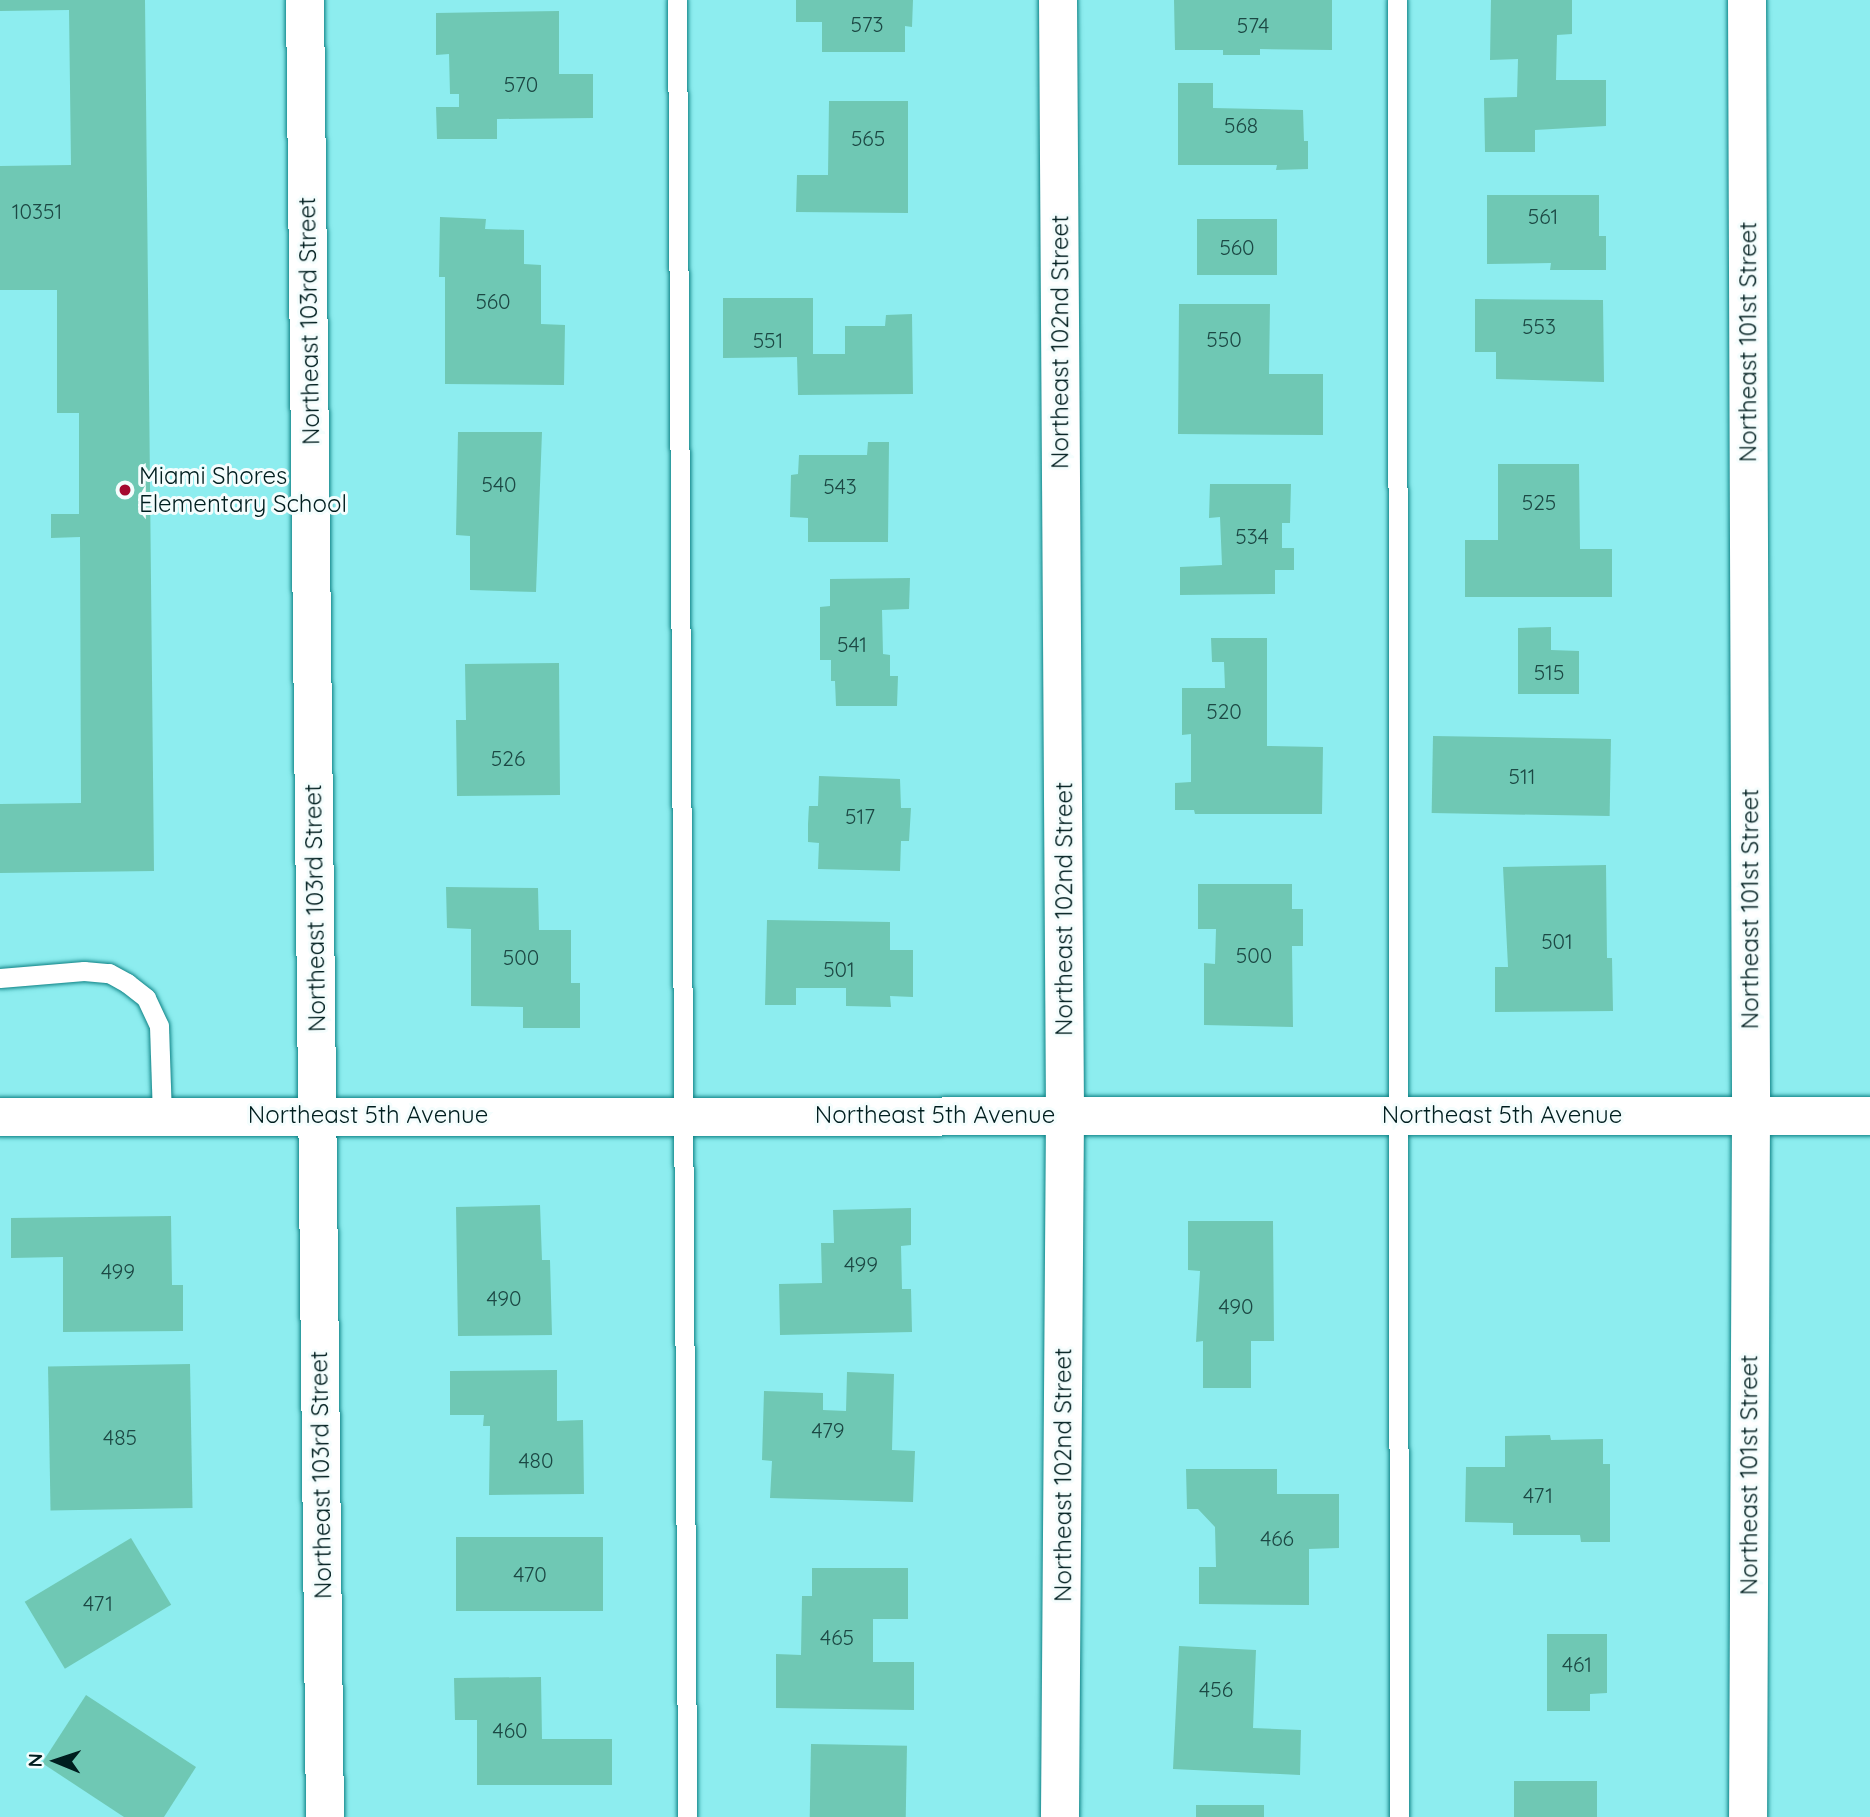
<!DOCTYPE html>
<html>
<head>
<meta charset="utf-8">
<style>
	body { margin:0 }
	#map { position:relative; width:1870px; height:1817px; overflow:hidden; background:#8dedef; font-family:Quicksand,sans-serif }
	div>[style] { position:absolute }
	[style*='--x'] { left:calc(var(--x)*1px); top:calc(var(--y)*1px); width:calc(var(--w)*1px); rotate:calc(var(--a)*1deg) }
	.building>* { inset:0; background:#6fc8b4; transform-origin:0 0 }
	.roads { filter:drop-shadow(0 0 2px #0e8285) drop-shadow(0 0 2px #0e8285) }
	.lane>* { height:19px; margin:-9.5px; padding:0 9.5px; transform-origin:9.5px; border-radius:9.5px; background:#fff }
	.street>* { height:38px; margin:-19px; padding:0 19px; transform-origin:19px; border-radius:19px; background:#fff }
	.secondary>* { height:38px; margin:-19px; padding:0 19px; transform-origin:19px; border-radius:19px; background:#fff }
	.dots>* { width:19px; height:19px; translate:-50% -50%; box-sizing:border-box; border:4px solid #f4fdfd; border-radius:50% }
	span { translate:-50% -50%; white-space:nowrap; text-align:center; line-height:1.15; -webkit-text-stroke:6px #f4fdfd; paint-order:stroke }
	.number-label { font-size:21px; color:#1c4844 }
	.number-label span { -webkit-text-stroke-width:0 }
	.street-label { font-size:24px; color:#001e1f }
	.poi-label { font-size:24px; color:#001e1f }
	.left { translate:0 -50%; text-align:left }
	.north { position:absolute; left:21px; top:1726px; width:70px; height:70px; -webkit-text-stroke:5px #f4fdfd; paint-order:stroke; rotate:272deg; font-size:19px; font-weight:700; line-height:28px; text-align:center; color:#001e1f }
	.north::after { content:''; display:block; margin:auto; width:24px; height:32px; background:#001e1f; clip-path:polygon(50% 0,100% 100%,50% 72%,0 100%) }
</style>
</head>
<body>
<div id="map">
	<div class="building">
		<i style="clip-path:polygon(0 0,145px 0,154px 871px,0 873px,0 804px,81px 803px,80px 537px,51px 538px,51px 514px,79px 514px,79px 413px,57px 413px,57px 290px,0 290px,0 166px,71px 165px,69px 10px,0 11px)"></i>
		<i style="clip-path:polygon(796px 0,913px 0,912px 27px,905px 26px,905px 52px,822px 52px,822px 22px,796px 22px)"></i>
		<i style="clip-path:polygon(1174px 0,1332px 0,1332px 50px,1260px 49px,1260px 55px,1223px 55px,1223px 50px,1175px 50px)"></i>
		<i style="clip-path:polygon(1491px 0,1572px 0,1572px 34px,1557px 35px,1556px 80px,1606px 80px,1606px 126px,1535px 130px,1535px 152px,1485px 152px,1484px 98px,1517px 97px,1518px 59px,1490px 60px)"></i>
		<i style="clip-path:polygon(559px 11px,559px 74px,593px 74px,593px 118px,497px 119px,497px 139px,437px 139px,436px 107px,459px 107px,459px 94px,450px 94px,449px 54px,436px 55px,436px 13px)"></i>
		<i style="clip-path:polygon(1178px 83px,1213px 83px,1213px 108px,1303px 110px,1304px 141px,1308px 141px,1308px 169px,1276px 170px,1277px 165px,1178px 165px)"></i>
		<i style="clip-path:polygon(829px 101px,908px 101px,908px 213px,796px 212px,797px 175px,828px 175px)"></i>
		<i style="clip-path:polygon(1487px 195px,1599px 195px,1599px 236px,1606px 236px,1606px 270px,1550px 270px,1551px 263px,1487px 264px)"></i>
		<i style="clip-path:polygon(440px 217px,486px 219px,485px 229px,524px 230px,524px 264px,541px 265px,541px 324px,565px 325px,564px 385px,445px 384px,445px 277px,439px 277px)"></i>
		<i style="left:1277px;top:219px;width:56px;height:80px;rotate:90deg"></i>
		<i style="clip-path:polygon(723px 298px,813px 298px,813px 354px,845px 354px,845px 326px,885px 326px,886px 315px,912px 314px,913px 394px,798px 395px,797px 357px,723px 358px)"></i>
		<i style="clip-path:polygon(1475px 299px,1603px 300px,1604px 382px,1496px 379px,1496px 352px,1475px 352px)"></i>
		<i style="clip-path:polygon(1179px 304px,1270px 304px,1269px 374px,1323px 374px,1323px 435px,1178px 434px)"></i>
		<i style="clip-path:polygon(458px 432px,542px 432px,536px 592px,470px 590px,470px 536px,456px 535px)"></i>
		<i style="clip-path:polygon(868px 442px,889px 442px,888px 542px,808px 542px,808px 518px,790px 517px,791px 475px,798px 474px,799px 455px,867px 455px)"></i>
		<i style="clip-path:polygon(1498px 464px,1579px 464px,1580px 549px,1612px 549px,1612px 597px,1465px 597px,1465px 540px,1498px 540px)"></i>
		<i style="clip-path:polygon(1210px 484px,1291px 484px,1290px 523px,1282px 523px,1282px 548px,1294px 548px,1294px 570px,1275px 570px,1275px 594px,1180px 595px,1180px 567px,1222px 565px,1220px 517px,1209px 518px)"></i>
		<i style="clip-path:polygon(910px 578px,909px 609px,882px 610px,883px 654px,890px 655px,890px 676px,898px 676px,897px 706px,836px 706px,835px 681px,831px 681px,831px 660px,820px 660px,820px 607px,830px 606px,830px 579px)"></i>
		<i style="clip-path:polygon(1551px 627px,1551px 650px,1579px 651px,1579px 694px,1518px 694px,1518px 628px)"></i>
		<i style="clip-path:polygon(1211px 638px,1267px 638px,1267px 746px,1323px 747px,1322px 814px,1195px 814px,1194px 810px,1175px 810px,1175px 783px,1191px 782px,1191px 734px,1182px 735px,1182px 688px,1225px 688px,1224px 662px,1212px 662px)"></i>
		<i style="clip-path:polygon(559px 663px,560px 795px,457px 796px,456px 720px,466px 720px,465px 664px)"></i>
		<i style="left:1433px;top:736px;width:178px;height:77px;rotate:1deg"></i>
		<i style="clip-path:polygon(819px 776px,900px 779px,901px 808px,911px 808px,909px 841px,901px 841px,900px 871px,818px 869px,819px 843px,808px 842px,808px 824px,809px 806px,818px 806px)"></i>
		<i style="clip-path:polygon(1606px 865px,1607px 958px,1612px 958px,1613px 1011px,1495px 1012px,1495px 967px,1508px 967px,1503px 867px)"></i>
		<i style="clip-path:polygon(1198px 884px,1292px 884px,1292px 909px,1303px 909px,1303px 946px,1292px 946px,1293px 1027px,1204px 1025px,1204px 963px,1215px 964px,1216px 929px,1198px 929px)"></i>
		<i style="clip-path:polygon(446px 887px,538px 888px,539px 930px,571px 930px,571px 983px,580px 983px,580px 1028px,523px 1028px,523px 1007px,471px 1006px,471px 929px,447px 928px)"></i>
		<i style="clip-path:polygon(767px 920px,890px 922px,890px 950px,913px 950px,913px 997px,890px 996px,891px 1007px,846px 1006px,846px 988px,796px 988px,796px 1005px,765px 1005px)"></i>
		<i style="clip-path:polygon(540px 1205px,542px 1260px,550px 1260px,552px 1335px,458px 1336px,456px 1207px)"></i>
		<i style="clip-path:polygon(911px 1208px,911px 1245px,901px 1246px,902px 1289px,911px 1289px,912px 1332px,780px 1335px,779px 1284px,822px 1283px,821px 1243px,834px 1243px,833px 1210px)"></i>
		<i style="clip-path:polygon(171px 1216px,172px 1285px,183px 1285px,183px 1331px,63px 1332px,63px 1257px,11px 1258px,11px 1218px)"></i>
		<i style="clip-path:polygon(1188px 1221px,1273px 1221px,1274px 1341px,1251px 1341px,1251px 1388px,1203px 1388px,1203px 1341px,1196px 1342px,1200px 1271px,1188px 1270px)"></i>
		<i style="left:190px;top:1364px;width:144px;height:142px;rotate:89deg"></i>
		<i style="clip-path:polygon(557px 1370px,557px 1421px,583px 1420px,584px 1494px,489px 1495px,490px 1426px,483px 1426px,484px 1415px,450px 1415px,450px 1371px)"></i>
		<i style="clip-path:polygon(847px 1372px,894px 1374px,892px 1450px,915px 1451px,913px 1502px,770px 1498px,772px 1461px,762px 1460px,764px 1391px,823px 1393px,823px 1410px,846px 1411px)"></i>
		<i style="clip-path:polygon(1550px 1435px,1551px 1440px,1603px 1439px,1603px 1464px,1610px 1464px,1610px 1542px,1581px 1542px,1580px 1535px,1513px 1535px,1513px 1523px,1465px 1522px,1466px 1467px,1505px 1467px,1505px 1436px)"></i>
		<i style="clip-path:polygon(1186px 1469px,1277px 1469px,1277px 1494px,1339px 1494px,1339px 1548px,1309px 1549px,1309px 1605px,1199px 1604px,1199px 1567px,1216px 1567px,1215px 1527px,1198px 1509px,1187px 1509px)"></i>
		<i style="left:456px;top:1537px;width:147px;height:74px"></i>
		<i style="left:131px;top:1538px;width:78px;height:124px;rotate:59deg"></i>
		<i style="clip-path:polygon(812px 1568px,908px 1568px,908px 1619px,873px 1619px,873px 1662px,914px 1662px,914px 1710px,776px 1708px,776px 1654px,801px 1655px,802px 1596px,812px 1596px)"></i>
		<i style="clip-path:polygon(1547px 1634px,1607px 1634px,1607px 1693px,1590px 1694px,1590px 1711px,1547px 1711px)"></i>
		<i style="clip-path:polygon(1179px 1646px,1256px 1650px,1253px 1728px,1301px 1730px,1300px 1775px,1173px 1769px)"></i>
		<i style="clip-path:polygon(541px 1677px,542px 1739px,612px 1739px,612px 1785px,477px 1785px,477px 1720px,455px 1720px,454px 1678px)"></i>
		<i style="clip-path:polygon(86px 1695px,196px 1767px,164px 1817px,124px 1817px,42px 1763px)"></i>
		<i style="left:811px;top:1744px;width:96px;height:73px;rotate:1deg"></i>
		<i style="left:1514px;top:1781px;width:83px;height:36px"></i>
		<i style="left:1196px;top:1805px;width:68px;height:12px"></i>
	</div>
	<div class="roads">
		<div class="lane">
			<i style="--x:677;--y:0;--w:1817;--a:89.68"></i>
			<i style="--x:1397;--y:0;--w:1817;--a:89.94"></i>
			<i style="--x:0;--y:978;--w:84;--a:-4.8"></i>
			<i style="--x:84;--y:971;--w:25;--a:5"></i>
			<i style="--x:109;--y:973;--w:21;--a:29"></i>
			<i style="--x:127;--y:983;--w:24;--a:38"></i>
			<i style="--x:146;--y:998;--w:31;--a:65"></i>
			<i style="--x:159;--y:1026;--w:90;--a:88.1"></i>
		</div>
		<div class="street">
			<i style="--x:1058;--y:0;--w:1115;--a:89.64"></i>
			<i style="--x:1065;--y:1115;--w:702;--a:90.41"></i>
			<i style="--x:1747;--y:0;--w:1115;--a:89.79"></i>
			<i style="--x:1751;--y:1115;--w:702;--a:90.24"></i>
			<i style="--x:0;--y:1117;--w:1870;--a:-0.03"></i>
		</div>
		<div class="secondary">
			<i style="--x:305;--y:0;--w:1817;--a:89.37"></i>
		</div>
	</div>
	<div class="dots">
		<i style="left:125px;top:490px;background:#a50930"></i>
	</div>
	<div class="number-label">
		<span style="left:867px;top:24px">573</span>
		<span style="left:1253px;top:25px">574</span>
		<span style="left:521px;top:84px">570</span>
		<span style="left:1241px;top:125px">568</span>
		<span style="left:868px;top:138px">565</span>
		<span style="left:37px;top:211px">10351</span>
		<span style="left:1543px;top:216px">561</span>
		<span style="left:1237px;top:247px">560</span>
		<span style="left:493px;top:301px">560</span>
		<span style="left:1539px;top:326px">553</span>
		<span style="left:1224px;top:339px">550</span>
		<span style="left:768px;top:340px">551</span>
		<span style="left:499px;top:484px">540</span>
		<span style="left:840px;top:486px">543</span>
		<span style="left:1539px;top:502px">525</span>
		<span style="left:1252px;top:536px">534</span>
		<span style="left:852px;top:644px">541</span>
		<span style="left:1549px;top:672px">515</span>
		<span style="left:1224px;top:711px">520</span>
		<span style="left:508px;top:758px">526</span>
		<span style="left:1522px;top:776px">511</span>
		<span style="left:860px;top:816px">517</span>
		<span style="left:1557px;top:941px">501</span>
		<span style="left:1254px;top:955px">500</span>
		<span style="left:521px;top:957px">500</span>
		<span style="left:839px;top:969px">501</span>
		<span style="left:861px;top:1264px">499</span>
		<span style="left:118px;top:1271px">499</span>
		<span style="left:504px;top:1298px">490</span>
		<span style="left:1236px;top:1306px">490</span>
		<span style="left:828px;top:1430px">479</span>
		<span style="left:120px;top:1437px">485</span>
		<span style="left:536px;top:1460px">480</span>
		<span style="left:1538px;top:1495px">471</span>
		<span style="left:1277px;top:1538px">466</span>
		<span style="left:530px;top:1574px">470</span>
		<span style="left:98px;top:1603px">471</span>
		<span style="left:837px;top:1637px">465</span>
		<span style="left:1577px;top:1664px">461</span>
		<span style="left:1216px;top:1689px">456</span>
		<span style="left:510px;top:1730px">460</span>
	</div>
	<div class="street-label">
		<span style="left:309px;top:321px;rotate:-91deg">Northeast 103rd Street</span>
		<span style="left:1060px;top:342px;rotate:-90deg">Northeast 102nd Street</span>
		<span style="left:1748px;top:342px;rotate:-90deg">Northeast 101st Street</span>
		<span style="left:315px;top:908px;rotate:-91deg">Northeast 103rd Street</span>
		<span style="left:1064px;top:909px;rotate:-90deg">Northeast 102nd Street</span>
		<span style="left:1750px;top:909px;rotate:-90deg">Northeast 101st Street</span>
		<span style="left:368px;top:1115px">Northeast 5th Avenue</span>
		<span style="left:935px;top:1115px">Northeast 5th Avenue</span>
		<span style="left:1502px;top:1115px">Northeast 5th Avenue</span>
		<span style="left:321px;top:1475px;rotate:-91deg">Northeast 103rd Street</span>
		<span style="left:1063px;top:1475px;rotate:-90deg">Northeast 102nd Street</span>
		<span style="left:1749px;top:1475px;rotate:-90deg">Northeast 101st Street</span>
	</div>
	<div class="poi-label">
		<span class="left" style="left:139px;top:490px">Miami Shores<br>Elementary School</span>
	</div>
	<div class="north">N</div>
</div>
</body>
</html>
